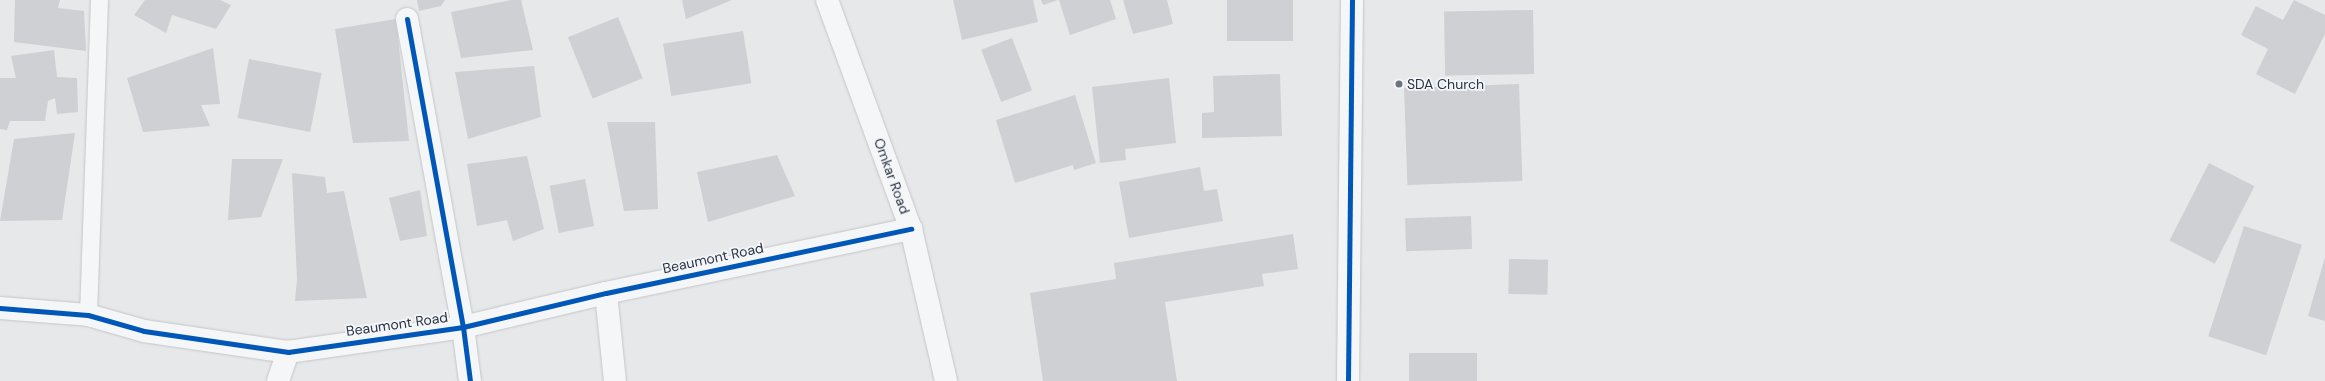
<!DOCTYPE html>
<html>
<head>
<meta charset="utf-8">
<style>
	body { margin:0 }
	#map { position:relative; width:2325px; height:381px; overflow:hidden; background:#e6e8ea; font-family:"DM Sans",sans-serif }
	div>[style] { position:absolute }
	[style*='--x'] { left:calc(var(--x)*1px); top:calc(var(--y)*1px); width:calc(var(--w)*1px); rotate:calc(var(--a)*1deg) }
	.building>* { inset:0; background:#ced0d3; transform-origin:0 0 }
	.roads { filter:drop-shadow(0 0 1px #c4c6c8) drop-shadow(0 0 1px #c4c6c8) }
	.service>* { height:17px; margin:-8.5px; padding:0 8.5px; transform-origin:8.5px; border-radius:8.5px; background:#f5f6f7 }
	.minor>* { height:22px; margin:-11px; padding:0 11px; transform-origin:11px; border-radius:11px; background:#f5f6f7 }
	.tertiary>* { height:22px; margin:-11px; padding:0 11px; transform-origin:11px; border-radius:11px; background:#f5f6f7 }
	.cycleway>* { height:5px; margin:-2.5px; padding:0 2.5px; transform-origin:2.5px; border-radius:2.5px; background:#0057b8 }
	.dots>* { width:11px; height:11px; translate:-50% -50%; box-sizing:border-box; border:2px solid #f4f6f9; border-radius:50% }
	span { translate:-50% -50%; white-space:nowrap; text-align:center; line-height:1.15; -webkit-text-stroke:3.5px #f4f6f9; paint-order:stroke }
	.poi-label { font-size:14px; color:#2b3445 }
	.left { translate:0 -50%; text-align:left }
	.street-label { font-size:14px; color:#2b3445 }
</style>
</head>
<body>
<div id="map">
	<div class="building">
		<i style="clip-path:polygon(15px 0,60px 0,58px 8px,84px 11px,86px 51px,14px 42px)"></i>
		<i style="clip-path:polygon(145px 0,220px 0,231px 5px,216px 29px,172px 15px,166px 33px,134px 15px)"></i>
		<i style="clip-path:polygon(417px 0,445px 0,441px 6px,419px 11px)"></i>
		<i style="clip-path:polygon(511px 0,521px 0,533px 50px,461px 58px,451px 12px)"></i>
		<i style="clip-path:polygon(682px 0,732px 0,686px 19px)"></i>
		<i style="clip-path:polygon(953px 0,1033px 0,1038px 22px,962px 40px)"></i>
		<i style="clip-path:polygon(1041px 0,1058px 0,1043px 5px)"></i>
		<i style="clip-path:polygon(1059px 0,1110px 0,1116px 19px,1070px 35px)"></i>
		<i style="clip-path:polygon(1123px 0,1167px 0,1173px 24px,1133px 34px)"></i>
		<i style="left:1227px;top:0;width:66px;height:41px"></i>
		<i style="clip-path:polygon(2294px 0,2325px 15px,2325px 34px,2295px 94px,2256px 74px,2268px 49px,2241px 35px,2256px 6px,2283px 20px)"></i>
		<i style="left:1533px;top:10px;width:64px;height:89px;rotate:89deg"></i>
		<i style="left:618px;top:17px;width:66px;height:54px;rotate:68deg"></i>
		<i style="clip-path:polygon(396px 19px,409px 141px,353px 143px,335px 29px)"></i>
		<i style="left:743px;top:31px;width:53px;height:81px;rotate:81deg"></i>
		<i style="left:1012px;top:38px;width:56px;height:33px;rotate:69deg"></i>
		<i style="clip-path:polygon(213px 48px,220px 104px,201px 105px,210px 126px,143px 132px,127px 78px)"></i>
		<i style="clip-path:polygon(54px 50px,57px 77px,77px 78px,78px 112px,57px 114px,55px 98px,48px 101px,45px 121px,10px 121px,7px 130px,0 129px,0 78px,16px 78px,11px 56px)"></i>
		<i style="left:249px;top:59px;width:74px;height:60px;rotate:11deg"></i>
		<i style="clip-path:polygon(534px 66px,541px 117px,468px 139px,455px 72px)"></i>
		<i style="clip-path:polygon(1280px 74px,1282px 136px,1202px 138px,1202px 113px,1214px 112px,1213px 76px)"></i>
		<i style="clip-path:polygon(1169px 78px,1176px 143px,1125px 149px,1126px 160px,1100px 163px,1092px 87px)"></i>
		<i style="left:1519px;top:84px;width:97px;height:115px;rotate:88deg"></i>
		<i style="clip-path:polygon(1075px 95px,1096px 163px,1074px 170px,1073px 165px,1015px 183px,996px 120px)"></i>
		<i style="clip-path:polygon(607px 122px,655px 122px,658px 209px,624px 211px)"></i>
		<i style="clip-path:polygon(75px 133px,62px 220px,0 221px,14px 139px)"></i>
		<i style="clip-path:polygon(777px 155px,795px 196px,708px 222px,697px 172px)"></i>
		<i style="clip-path:polygon(527px 156px,544px 229px,513px 241px,507px 220px,477px 226px,467px 164px)"></i>
		<i style="clip-path:polygon(232px 159px,283px 159px,261px 217px,228px 220px)"></i>
		<i style="left:2209px;top:163px;width:51px;height:87px;rotate:27deg"></i>
		<i style="clip-path:polygon(1200px 167px,1204px 191px,1217px 189px,1223px 221px,1129px 238px,1119px 182px)"></i>
		<i style="clip-path:polygon(292px 173px,325px 177px,327px 193px,344px 191px,367px 298px,295px 301px,297px 279px)"></i>
		<i style="left:585px;top:179px;width:48px;height:36px;rotate:79deg"></i>
		<i style="clip-path:polygon(420px 190px,427px 236px,400px 241px,389px 198px)"></i>
		<i style="left:1471px;top:216px;width:33px;height:66px;rotate:88deg"></i>
		<i style="left:2244px;top:226px;width:61px;height:116px;rotate:18deg"></i>
		<i style="clip-path:polygon(1293px 234px,1298px 269px,1262px 274px,1264px 286px,1165px 302px,1177px 381px,1043px 381px,1030px 293px,1116px 279px,1114px 263px)"></i>
		<i style="clip-path:polygon(2325px 257px,2325px 321px,2308px 316px)"></i>
		<i style="left:1509px;top:259px;width:39px;height:35px;rotate:1deg"></i>
		<i style="left:1477px;top:353px;width:28px;height:68px;rotate:90deg"></i>
	</div>
	<div class="roads">
		<div class="service">
			<i style="--x:88;--y:315;--w:315;--a:-88"></i>
		</div>
		<div class="minor">
			<i style="--x:407;--y:19;--w:313;--a:79.7"></i>
			<i style="--x:463;--y:327;--w:54;--a:82.6"></i>
			<i style="--x:606;--y:293;--w:88;--a:84.2"></i>
			<i style="--x:0;--y:308;--w:88;--a:4.5"></i>
			<i style="--x:88;--y:315;--w:58;--a:15.9"></i>
			<i style="--x:144;--y:331;--w:146;--a:8.3"></i>
			<i style="--x:288;--y:352;--w:177;--a:-8.1"></i>
			<i style="--x:463;--y:327;--w:147;--a:-13.4"></i>
			<i style="--x:606;--y:293;--w:312;--a:-11.9"></i>
			<i style="--x:278;--y:381;--w:31;--a:-71"></i>
			<i style="--x:1348;--y:381;--w:381;--a:-89.4"></i>
		</div>
		<div class="tertiary">
			<i style="--x:827;--y:0;--w:244;--a:69.9"></i>
			<i style="--x:911;--y:229;--w:156;--a:77"></i>
		</div>
	</div>
	<div class="cycleway">
		<i style="--x:407;--y:19;--w:313;--a:79.7"></i>
		<i style="--x:463;--y:327;--w:54;--a:82.6"></i>
		<i style="--x:0;--y:308;--w:88;--a:4.5"></i>
		<i style="--x:88;--y:315;--w:58;--a:15.9"></i>
		<i style="--x:144;--y:331;--w:146;--a:8.3"></i>
		<i style="--x:288;--y:352;--w:177;--a:-8.1"></i>
		<i style="--x:463;--y:327;--w:147;--a:-13.4"></i>
		<i style="--x:606;--y:293;--w:312;--a:-11.9"></i>
		<i style="--x:1348;--y:381;--w:381;--a:-89.4"></i>
	</div>
	<div class="dots">
		<i style="left:1399px;top:84px;background:#6c737f"></i>
	</div>
	<div class="poi-label">
		<span class="left" style="left:1407px;top:84px">SDA Church</span>
	</div>
	<div class="street-label">
		<span style="left:892px;top:176px;rotate:70deg">Omkar Road</span>
		<span style="left:713px;top:258px;rotate:-12deg">Beaumont Road</span>
		<span style="left:397px;top:324px;rotate:-8deg">Beaumont Road</span>
	</div>
</div>
</body>
</html>
